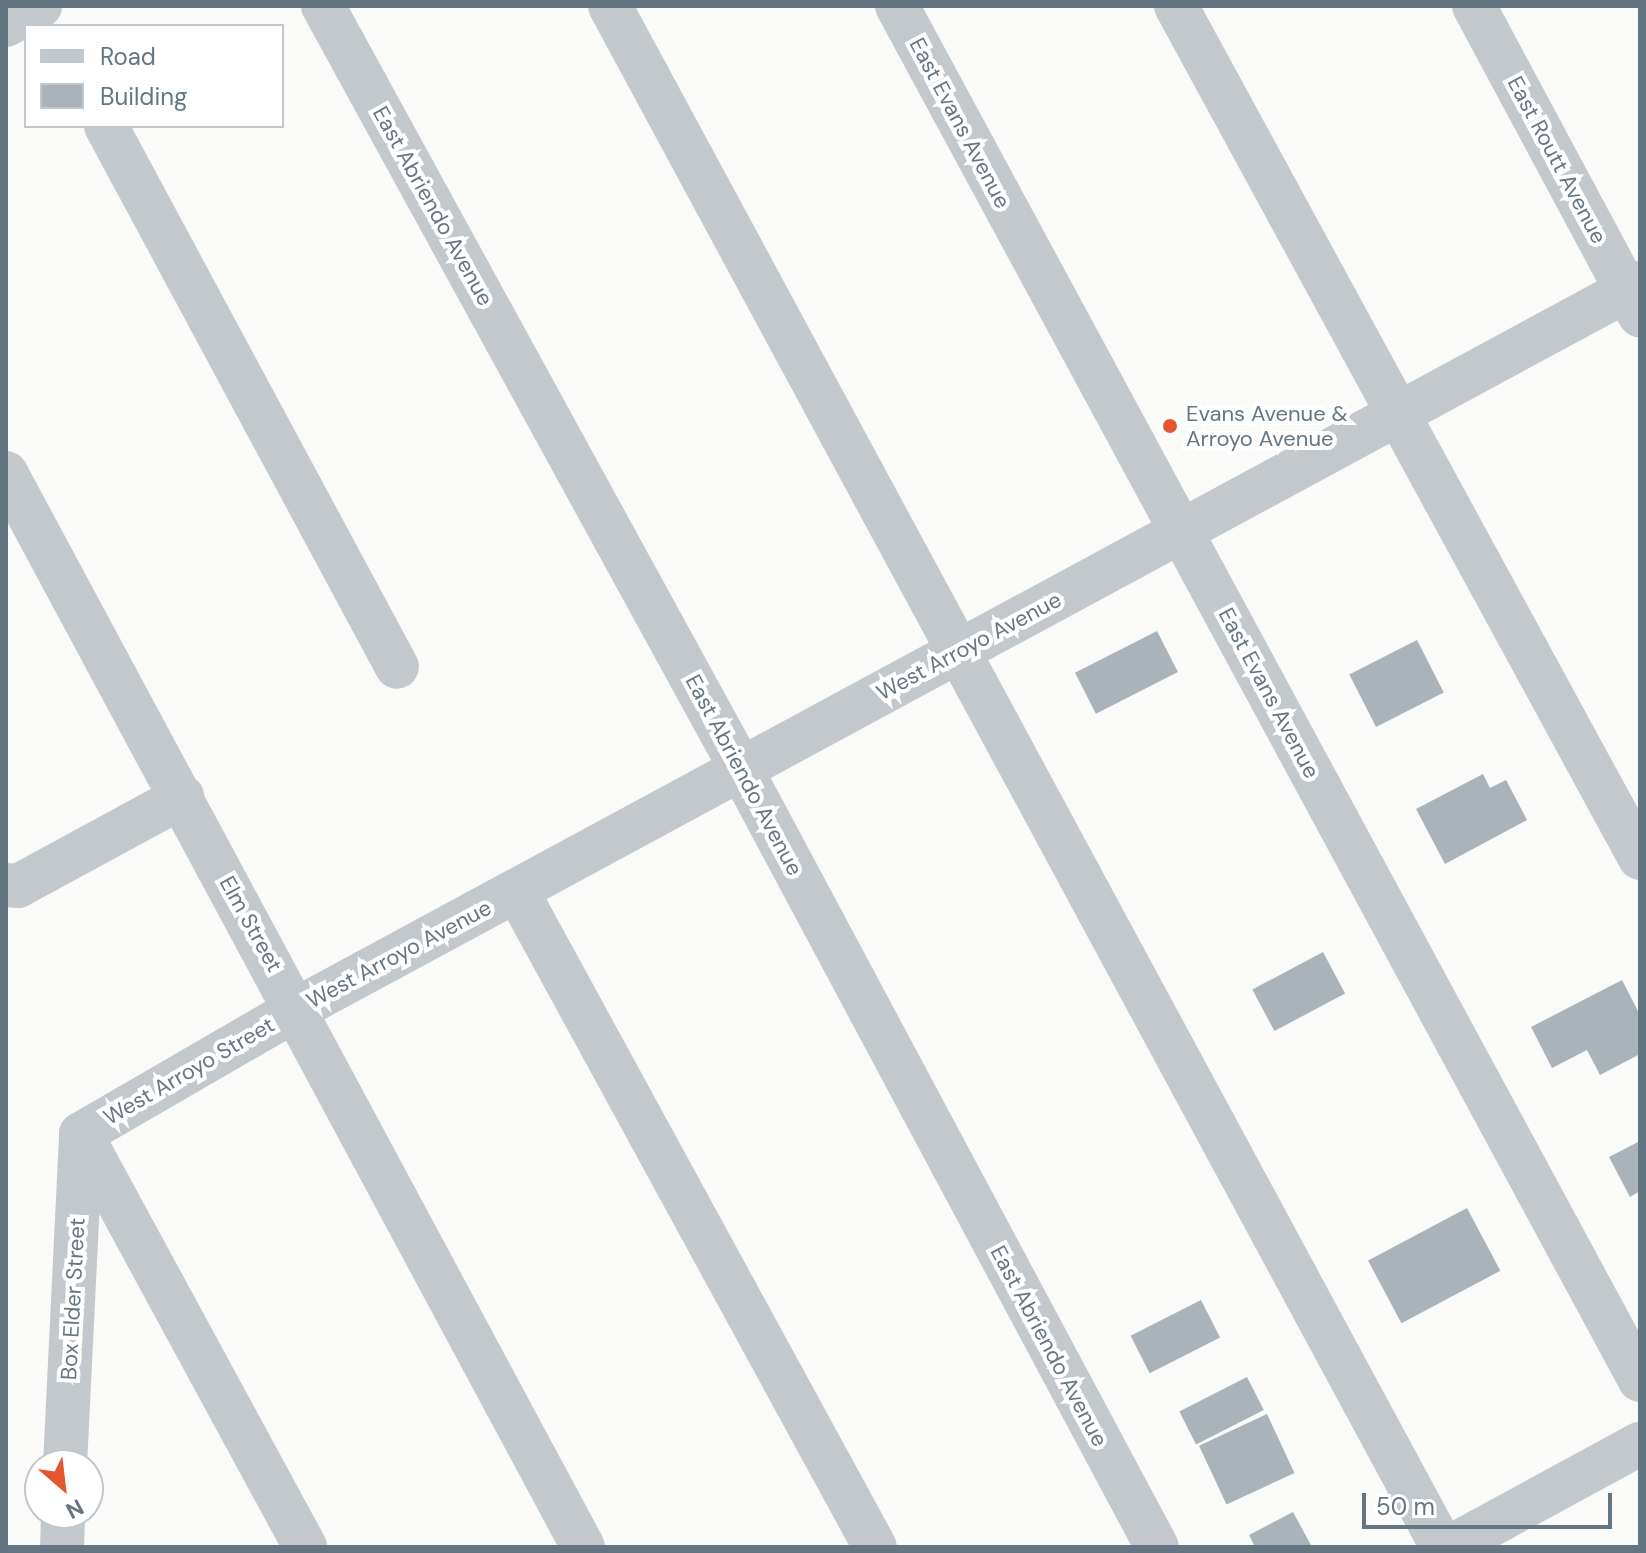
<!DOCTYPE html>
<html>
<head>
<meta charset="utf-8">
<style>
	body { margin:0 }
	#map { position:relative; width:1646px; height:1553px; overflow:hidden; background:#fafaf8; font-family:"DM Sans",sans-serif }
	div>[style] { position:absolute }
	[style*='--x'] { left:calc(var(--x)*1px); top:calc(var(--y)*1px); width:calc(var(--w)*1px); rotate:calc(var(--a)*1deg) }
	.building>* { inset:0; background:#aab3b9; transform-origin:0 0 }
	.minor>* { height:44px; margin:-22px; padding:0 22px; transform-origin:22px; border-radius:22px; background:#c3c8cc }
	.dots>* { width:22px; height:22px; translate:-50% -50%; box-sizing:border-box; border:4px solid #fff; border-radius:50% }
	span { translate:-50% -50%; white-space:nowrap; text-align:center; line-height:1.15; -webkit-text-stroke:8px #fff; paint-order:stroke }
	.street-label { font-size:22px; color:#657683 }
	.poi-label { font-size:22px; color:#657683 }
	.left { translate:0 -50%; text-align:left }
	.frame { position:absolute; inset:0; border:8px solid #657683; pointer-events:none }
	.legend { position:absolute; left:24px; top:24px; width:260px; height:104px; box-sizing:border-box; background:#fff; border:2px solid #c1c8cd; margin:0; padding:10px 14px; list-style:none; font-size:24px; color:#657683 }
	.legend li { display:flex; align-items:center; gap:16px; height:40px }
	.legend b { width:40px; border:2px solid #c1c8cd }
	.north { position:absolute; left:24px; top:1449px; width:80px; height:80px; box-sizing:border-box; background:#fff; border:2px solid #c1c8cd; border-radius:50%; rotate:152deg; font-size:22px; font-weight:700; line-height:32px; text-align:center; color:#657683 }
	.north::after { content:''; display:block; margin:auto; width:28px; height:36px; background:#e4572e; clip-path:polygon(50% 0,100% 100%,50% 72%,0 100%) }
	.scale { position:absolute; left:1362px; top:1493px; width:250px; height:36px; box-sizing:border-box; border:4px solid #657683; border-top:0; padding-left:10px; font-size:24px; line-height:28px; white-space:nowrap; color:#657683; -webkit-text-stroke:6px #fff; paint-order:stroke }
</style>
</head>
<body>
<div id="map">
	<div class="building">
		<i style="left:1157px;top:631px;width:46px;height:92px;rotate:63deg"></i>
		<i style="left:1417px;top:640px;width:59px;height:76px;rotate:63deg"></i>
		<i style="clip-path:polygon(1483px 774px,1490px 788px,1506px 780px,1527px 820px,1445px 864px,1416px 809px)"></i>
		<i style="left:1323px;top:952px;width:47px;height:80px;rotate:62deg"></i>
		<i style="clip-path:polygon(1622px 980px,1640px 1015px,1640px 1054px,1600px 1075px,1587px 1050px,1552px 1068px,1531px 1027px)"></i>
		<i style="clip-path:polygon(1640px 1141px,1640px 1191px,1630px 1197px,1609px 1157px)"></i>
		<i style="left:1467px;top:1208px;width:71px;height:112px;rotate:62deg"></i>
		<i style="left:1201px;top:1300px;width:42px;height:79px;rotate:63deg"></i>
		<i style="left:1247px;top:1377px;width:37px;height:76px;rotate:63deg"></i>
		<i style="left:1267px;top:1414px;width:65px;height:75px;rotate:65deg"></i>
		<i style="clip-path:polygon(1293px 1512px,1312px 1547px,1255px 1547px,1249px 1535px)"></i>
	</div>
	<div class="minor">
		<i style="--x:323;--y:6;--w:870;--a:61.28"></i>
		<i style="--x:741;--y:769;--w:882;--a:61.87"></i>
		<i style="--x:610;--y:6;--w:1751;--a:61.63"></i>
		<i style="--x:897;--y:6;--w:1562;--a:61.6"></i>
		<i style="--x:1176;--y:6;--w:970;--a:61.43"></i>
		<i style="--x:1474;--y:6;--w:351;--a:61.8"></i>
		<i style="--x:6;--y:25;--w:39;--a:-29"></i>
		<i style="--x:106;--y:126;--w:614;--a:61.72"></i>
		<i style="--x:6;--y:473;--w:1219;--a:61.75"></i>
		<i style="--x:6;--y:885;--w:12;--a:5"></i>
		<i style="--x:18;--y:886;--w:187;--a:-28.5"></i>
		<i style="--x:517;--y:891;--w:747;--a:61.38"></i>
		<i style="--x:81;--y:1134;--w:250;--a:-30.1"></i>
		<i style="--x:297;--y:1009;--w:1527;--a:-28.39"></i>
		<i style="--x:81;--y:1134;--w:470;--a:61.5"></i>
		<i style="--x:65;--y:1465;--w:331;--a:-87.2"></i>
		<i style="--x:62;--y:1547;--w:34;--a:-88"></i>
		<i style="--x:1450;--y:1547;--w:216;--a:-28.5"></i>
	</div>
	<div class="dots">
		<i style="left:1170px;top:426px;background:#e4572e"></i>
	</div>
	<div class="street-label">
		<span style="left:960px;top:123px;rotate:62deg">East Evans Avenue</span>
		<span style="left:1557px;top:160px;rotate:62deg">East Routt Avenue</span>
		<span style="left:433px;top:206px;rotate:61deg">East Abriendo Avenue</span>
		<span style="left:969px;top:646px;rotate:-28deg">West Arroyo Avenue</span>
		<span style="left:1269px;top:693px;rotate:62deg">East Evans Avenue</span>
		<span style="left:744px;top:775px;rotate:62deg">East Abriendo Avenue</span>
		<span style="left:251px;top:924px;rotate:61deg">Elm Street</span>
		<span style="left:399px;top:954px;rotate:-28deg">West Arroyo Avenue</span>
		<span style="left:189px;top:1071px;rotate:-30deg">West Arroyo Street</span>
		<span style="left:73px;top:1299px;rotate:-87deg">Box Elder Street</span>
		<span style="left:1049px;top:1346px;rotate:62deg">East Abriendo Avenue</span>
	</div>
	<div class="poi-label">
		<span class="left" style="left:1186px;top:426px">Evans Avenue &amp;<br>Arroyo Avenue</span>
	</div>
	<div class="frame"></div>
	<ul class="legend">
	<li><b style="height:10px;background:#c3c8cc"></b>Road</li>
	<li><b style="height:22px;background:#aab3b9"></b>Building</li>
	</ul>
	<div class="north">N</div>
	<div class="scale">50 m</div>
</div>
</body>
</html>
